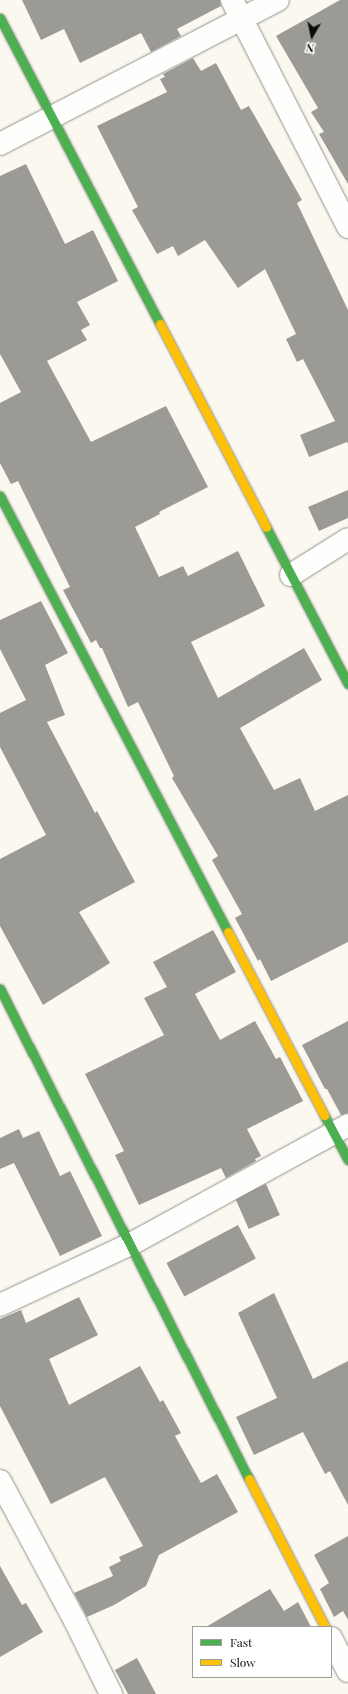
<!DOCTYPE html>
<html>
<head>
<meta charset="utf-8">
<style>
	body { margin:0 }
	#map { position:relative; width:348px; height:1694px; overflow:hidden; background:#faf8ef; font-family:"Playfair Display",serif }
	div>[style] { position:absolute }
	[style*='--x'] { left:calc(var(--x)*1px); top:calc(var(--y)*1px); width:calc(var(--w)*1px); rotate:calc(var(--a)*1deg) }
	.building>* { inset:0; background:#9c9a95; transform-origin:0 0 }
	.roads { filter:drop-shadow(0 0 1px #93928e) drop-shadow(0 0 1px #93928e) }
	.street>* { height:22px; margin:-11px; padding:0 11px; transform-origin:11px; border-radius:11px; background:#fefefd }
	.fast>* { height:9px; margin:-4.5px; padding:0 4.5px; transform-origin:4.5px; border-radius:4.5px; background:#4caf50 }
	.slow>* { height:9px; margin:-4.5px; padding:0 4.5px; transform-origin:4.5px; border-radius:4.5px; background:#ffc107 }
	span { translate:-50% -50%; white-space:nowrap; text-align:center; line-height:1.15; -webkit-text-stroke:4px #fff; paint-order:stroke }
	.legend { position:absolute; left:192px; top:1626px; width:140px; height:52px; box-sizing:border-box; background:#fff; border:1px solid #9d9d9d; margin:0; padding:5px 7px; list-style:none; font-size:12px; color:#0b0b0b }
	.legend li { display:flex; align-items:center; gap:8px; height:20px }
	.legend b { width:20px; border:1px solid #9d9d9d }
	.north { position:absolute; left:292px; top:16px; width:40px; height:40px; -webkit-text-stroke:3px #fff; paint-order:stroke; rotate:189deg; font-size:11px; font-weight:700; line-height:16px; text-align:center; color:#0b0b0b }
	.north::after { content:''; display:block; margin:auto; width:14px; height:18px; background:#0b0b0b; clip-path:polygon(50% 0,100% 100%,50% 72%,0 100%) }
</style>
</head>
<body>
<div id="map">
	<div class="building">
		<i style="clip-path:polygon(22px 0,220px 0,221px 6px,177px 29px,181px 36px,151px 52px,141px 33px,80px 63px,64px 29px,41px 40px)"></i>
		<i style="clip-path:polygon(340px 0,348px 0,348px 184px,319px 134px,324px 132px,311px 112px,318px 108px,276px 36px)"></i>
		<i style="clip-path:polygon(193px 58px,201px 71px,216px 63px,241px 110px,249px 106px,302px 200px,297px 203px,348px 310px,348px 444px,347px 442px,309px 457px,300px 435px,335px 421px,303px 359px,297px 362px,286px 339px,296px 334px,265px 269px,238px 288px,205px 240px,178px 256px,173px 246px,157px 254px,132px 210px,138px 207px,97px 126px,167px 92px,160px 79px,165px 77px,163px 74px)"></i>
		<i style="clip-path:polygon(26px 164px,65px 244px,93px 230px,118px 281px,77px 302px,90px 325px,81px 330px,87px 340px,47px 361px,91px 442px,166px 406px,208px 487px,159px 512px,160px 514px,135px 527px,159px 577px,183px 566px,188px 576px,238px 551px,265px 606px,191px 642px,218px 698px,304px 648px,322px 680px,240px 728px,274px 790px,300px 778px,315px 811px,348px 795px,348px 942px,271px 981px,260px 959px,258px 961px,235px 918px,242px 914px,212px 860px,218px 856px,172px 778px,174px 776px,138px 702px,128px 707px,102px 648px,100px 648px,96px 640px,91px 643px,63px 590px,70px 587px,18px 481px,11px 484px,0 463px,0 403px,21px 392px,0 354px,0 176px)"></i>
		<i style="clip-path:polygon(348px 490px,348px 518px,319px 531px,308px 507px)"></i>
		<i style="clip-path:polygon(41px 601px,68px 653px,45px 665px,65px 715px,47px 722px,95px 813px,97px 811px,135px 882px,79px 912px,110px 963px,43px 1005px,0 926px,0 859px,46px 835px,0 747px,0 713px,26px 700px,0 649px,0 620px)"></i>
		<i style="clip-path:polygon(213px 930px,236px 972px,195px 994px,220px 1040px,255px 1021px,276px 1059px,280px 1057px,303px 1101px,247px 1129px,261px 1156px,255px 1159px,256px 1161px,226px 1178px,221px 1168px,139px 1205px,115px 1155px,124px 1151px,85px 1074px,164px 1035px,144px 998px,167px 987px,153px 962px)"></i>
		<i style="clip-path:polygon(348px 1021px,348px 1113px,341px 1115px,327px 1089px,325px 1089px,302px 1045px)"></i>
		<i style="clip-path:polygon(19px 1129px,23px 1138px,39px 1131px,60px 1176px,70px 1171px,102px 1236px,60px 1256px,14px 1163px,0 1169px,0 1138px)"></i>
		<i style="left:266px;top:1184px;width:34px;height:34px;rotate:66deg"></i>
		<i style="left:238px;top:1225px;width:38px;height:81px;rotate:62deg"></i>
		<i style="clip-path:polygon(274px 1293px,313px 1379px,348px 1361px,348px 1505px,330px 1471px,325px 1474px,303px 1432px,254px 1455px,236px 1417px,277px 1398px,238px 1313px)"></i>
		<i style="clip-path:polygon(79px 1297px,98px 1335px,49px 1359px,69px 1405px,140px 1366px,160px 1402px,163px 1400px,181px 1433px,175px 1436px,201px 1483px,217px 1474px,238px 1512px,159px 1555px,146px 1586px,114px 1605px,87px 1617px,74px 1593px,113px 1576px,109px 1567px,121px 1561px,119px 1557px,143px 1546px,105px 1477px,51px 1504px,0 1406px,0 1319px,21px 1310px,26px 1323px)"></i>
		<i style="clip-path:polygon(348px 1536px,348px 1620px,343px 1611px,334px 1617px,320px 1589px,329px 1583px,314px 1555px)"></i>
		<i style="clip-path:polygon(0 1566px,22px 1605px,26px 1603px,43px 1632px,0 1657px)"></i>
		<i style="clip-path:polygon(270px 1589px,284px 1611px,298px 1602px,311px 1627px,206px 1627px)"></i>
		<i style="clip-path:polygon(137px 1658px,156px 1694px,128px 1694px,115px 1670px)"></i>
	</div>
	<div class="roads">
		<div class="street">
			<i style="--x:232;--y:0;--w:255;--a:62.9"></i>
			<i style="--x:0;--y:144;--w:313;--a:-27.4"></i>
			<i style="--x:291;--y:575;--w:67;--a:-32.3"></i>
			<i style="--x:0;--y:1305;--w:145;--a:-25"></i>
			<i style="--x:131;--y:1244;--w:247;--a:-28.7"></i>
			<i style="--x:0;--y:1481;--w:157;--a:61.8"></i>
			<i style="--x:74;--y:1619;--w:84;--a:63.7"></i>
			<i style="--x:331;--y:1638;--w:37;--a:63"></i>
		</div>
		<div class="fast">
			<i style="--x:0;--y:18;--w:345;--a:62.4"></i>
			<i style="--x:0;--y:496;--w:492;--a:62.4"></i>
			<i style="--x:266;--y:527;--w:177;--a:62.4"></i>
			<i style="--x:0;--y:989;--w:550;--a:63.06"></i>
			<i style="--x:324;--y:1115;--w:51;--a:61.9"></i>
		</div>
		<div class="slow">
			<i style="--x:160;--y:324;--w:229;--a:62.4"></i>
			<i style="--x:228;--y:932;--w:207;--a:62.3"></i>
			<i style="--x:249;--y:1479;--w:166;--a:62.8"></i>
		</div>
	</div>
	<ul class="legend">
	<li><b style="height:5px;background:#4caf50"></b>Fast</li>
	<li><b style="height:5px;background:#ffc107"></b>Slow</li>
	</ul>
	<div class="north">N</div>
</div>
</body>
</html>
